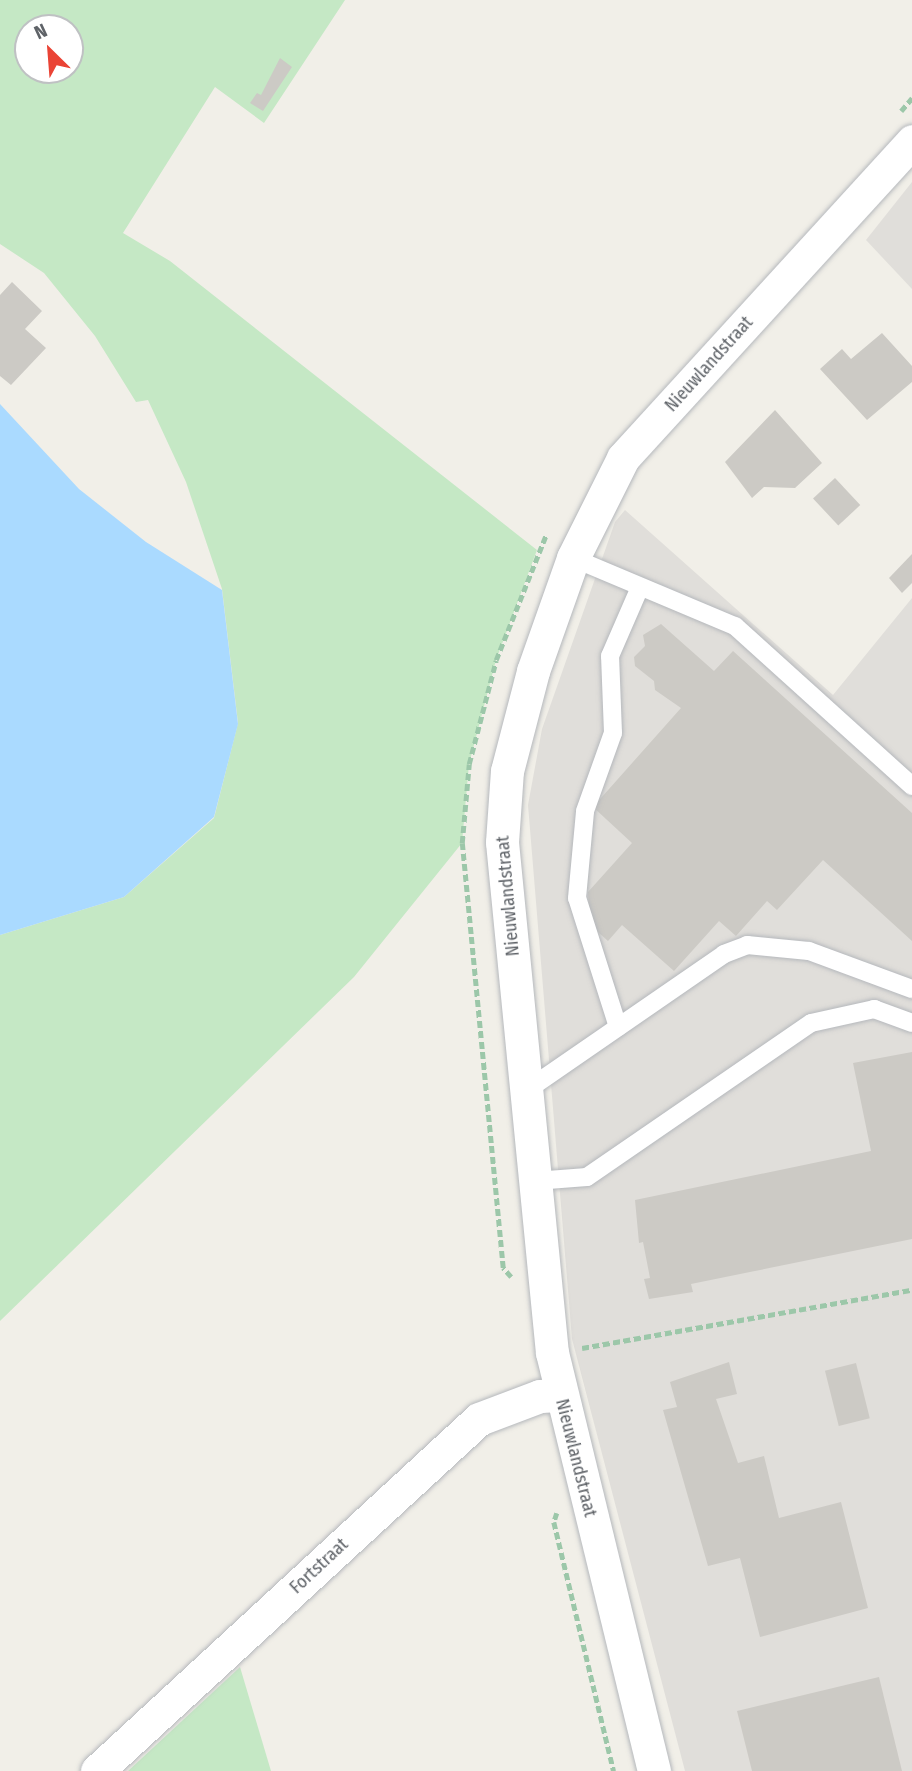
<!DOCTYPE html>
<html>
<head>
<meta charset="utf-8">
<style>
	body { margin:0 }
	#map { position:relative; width:912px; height:1771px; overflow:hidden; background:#f1efe8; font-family:"Fira Sans Condensed",sans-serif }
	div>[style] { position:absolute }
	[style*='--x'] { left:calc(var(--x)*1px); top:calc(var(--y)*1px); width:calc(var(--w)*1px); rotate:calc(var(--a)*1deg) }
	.industrial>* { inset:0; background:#e0deda }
	.green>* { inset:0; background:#c5e8c5 }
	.water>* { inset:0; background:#aadaff }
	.building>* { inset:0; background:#cccac5; transform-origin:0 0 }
	.path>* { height:4.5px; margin-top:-2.25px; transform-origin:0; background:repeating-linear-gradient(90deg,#9cc7a9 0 7px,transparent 0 10.5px) }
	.roads { filter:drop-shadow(0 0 2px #b5b8bc) drop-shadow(0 0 2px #b5b8bc) }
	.lane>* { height:18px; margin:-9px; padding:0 9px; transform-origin:9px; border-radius:9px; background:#fff }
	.street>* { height:33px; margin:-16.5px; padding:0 16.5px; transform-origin:16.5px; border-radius:16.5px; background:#fff }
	span { translate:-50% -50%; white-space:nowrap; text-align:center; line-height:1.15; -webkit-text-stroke:6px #fff; paint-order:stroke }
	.street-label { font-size:18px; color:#5f6368 }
	.north { position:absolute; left:14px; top:14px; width:70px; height:70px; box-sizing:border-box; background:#fff; border:2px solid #bfc1c3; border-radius:50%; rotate:335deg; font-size:19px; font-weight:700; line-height:28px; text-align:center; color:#5f6368 }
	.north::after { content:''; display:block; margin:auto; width:24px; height:32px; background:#ea4335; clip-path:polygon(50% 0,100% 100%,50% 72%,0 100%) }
</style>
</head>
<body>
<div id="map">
	<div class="industrial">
		<i style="clip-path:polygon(912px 182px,912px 289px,866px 240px)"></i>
		<i style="clip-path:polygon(625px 510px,833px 695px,912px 598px,912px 1771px,685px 1771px,572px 1339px,528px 805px,542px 729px,615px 522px)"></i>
	</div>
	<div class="green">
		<i style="clip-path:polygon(evenodd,0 0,345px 0,264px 123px,215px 87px,123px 233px,170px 261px,537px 550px,496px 660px,469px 764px,462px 843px,354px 977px,0 1321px,0 935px,124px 897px,214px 818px,238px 723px,222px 589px,186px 482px,148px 400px,136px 402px,95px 336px,44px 273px,0 244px,0 0,28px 28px,70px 28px,70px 70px,28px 70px,28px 28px)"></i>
		<i style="clip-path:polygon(240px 1667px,271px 1771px,128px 1771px)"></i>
	</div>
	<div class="water">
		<i style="clip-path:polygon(0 404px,79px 489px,146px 542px,222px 590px,238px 724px,214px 817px,124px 897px,0 935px)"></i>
	</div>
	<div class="building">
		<i style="clip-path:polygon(280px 58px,292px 67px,263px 111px,250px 103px,257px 93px,261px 95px)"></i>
		<i style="clip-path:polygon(12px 282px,42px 311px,25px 329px,46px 348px,11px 385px,0 376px,0 295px)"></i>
		<i style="clip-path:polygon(882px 333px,912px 366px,912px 382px,867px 420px,820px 369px,842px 349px,851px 359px)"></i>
		<i style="clip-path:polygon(775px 410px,822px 463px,795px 488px,764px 487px,752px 498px,725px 462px)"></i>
		<i style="left:835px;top:478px;width:37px;height:30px;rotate:47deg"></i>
		<i style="clip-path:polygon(912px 554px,912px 583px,902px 593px,889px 578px)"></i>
		<i style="clip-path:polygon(661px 624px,714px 671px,733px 651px,912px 813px,912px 941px,823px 860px,777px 910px,767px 901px,736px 936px,719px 921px,674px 971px,622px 925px,608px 941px,590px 925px,588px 892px,632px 843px,593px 807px,681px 708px,655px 690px,654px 681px,635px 666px,634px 657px,645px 646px,643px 635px)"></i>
		<i style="clip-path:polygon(912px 1052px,912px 1239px,691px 1284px,693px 1292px,649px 1299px,644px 1279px,650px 1278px,643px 1242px,639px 1243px,635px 1200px,871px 1151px,853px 1063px)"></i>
		<i style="clip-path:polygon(729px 1362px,737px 1394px,716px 1399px,738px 1463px,764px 1456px,779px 1518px,841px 1502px,868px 1608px,760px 1637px,740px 1558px,708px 1566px,663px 1410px,677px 1407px,670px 1382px)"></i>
		<i style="left:856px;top:1363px;width:57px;height:32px;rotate:76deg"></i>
		<i style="clip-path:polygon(879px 1677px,902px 1771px,752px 1771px,737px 1711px)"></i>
	</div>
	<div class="path">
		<i style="--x:901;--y:111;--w:17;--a:-50"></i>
		<i style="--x:511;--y:1277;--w:12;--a:-132"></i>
		<i style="--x:503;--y:1268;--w:427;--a:-95.5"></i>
		<i style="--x:462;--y:843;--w:79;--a:-84.9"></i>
		<i style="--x:469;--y:764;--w:107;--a:-75.4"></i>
		<i style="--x:496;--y:660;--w:135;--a:-68.2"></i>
		<i style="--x:582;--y:1348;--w:335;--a:-10"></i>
		<i style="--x:557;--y:1513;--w:9;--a:108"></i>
		<i style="--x:554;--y:1522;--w:256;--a:76.5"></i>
	</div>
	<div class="roads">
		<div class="lane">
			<i style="--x:573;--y:558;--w:176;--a:22.8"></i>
			<i style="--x:735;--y:626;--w:239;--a:42.1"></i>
			<i style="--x:618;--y:1027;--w:135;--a:-107.6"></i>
			<i style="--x:577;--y:898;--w:87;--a:-84.7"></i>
			<i style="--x:585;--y:811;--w:83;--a:-70.3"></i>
			<i style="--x:613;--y:733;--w:77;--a:-92.2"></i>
			<i style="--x:610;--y:656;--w:75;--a:-66.5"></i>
			<i style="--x:527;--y:1090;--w:239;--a:-34.6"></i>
			<i style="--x:724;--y:954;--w:25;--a:-21"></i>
			<i style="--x:747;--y:945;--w:62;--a:5.5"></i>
			<i style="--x:809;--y:951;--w:110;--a:20.3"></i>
			<i style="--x:535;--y:1181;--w:52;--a:-4.4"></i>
			<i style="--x:587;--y:1177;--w:272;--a:-34.5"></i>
			<i style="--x:811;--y:1023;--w:65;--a:-12.5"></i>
			<i style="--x:874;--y:1009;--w:40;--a:20.2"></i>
		</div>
		<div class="street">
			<i style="--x:97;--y:1771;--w:519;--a:-42.66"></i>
			<i style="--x:479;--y:1419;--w:65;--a:-20.7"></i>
			<i style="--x:540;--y:1396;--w:20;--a:-3"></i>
			<i style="--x:654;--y:1771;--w:430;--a:-103.7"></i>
			<i style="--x:552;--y:1353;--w:513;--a:-95.59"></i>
			<i style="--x:502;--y:842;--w:71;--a:-86"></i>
			<i style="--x:507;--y:771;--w:103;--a:-75.4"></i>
			<i style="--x:533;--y:671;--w:120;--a:-70.5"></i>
			<i style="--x:573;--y:558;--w:112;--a:-63.4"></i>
			<i style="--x:623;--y:458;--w:429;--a:-47.6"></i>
		</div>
	</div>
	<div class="street-label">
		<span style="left:709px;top:364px;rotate:-48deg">Nieuwlandstraat</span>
		<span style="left:508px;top:896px;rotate:-95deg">Nieuwlandstraat</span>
		<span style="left:576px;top:1458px;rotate:76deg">Nieuwlandstraat</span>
		<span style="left:319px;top:1566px;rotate:-43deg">Fortstraat</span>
	</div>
	<div class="north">N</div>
</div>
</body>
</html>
